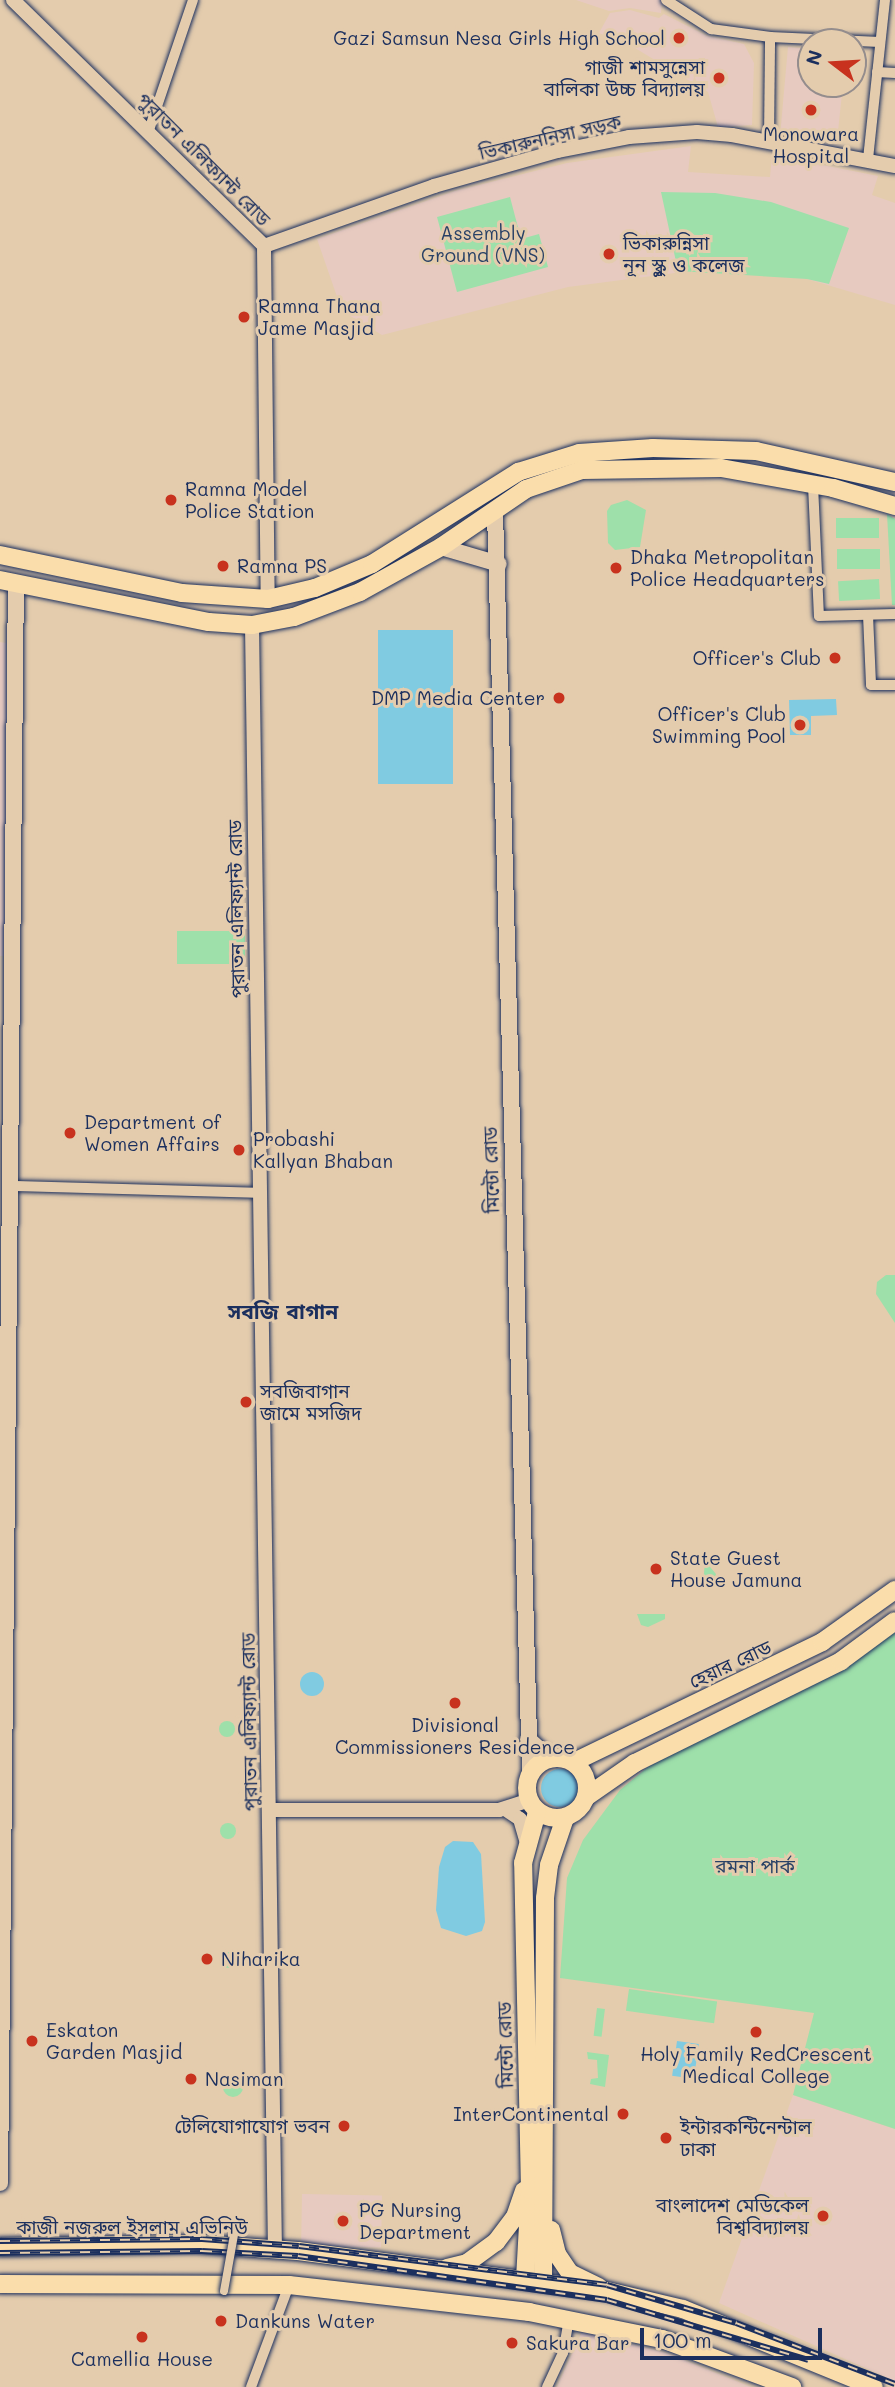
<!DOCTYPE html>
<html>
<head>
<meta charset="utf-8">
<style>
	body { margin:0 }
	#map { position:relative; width:895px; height:2387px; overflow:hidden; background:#e4ccad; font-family:Mali,"Noto Sans Bengali",sans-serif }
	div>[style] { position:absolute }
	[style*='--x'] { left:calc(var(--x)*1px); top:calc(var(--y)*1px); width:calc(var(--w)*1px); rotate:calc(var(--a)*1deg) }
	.built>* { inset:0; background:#e7cac0; transform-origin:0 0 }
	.green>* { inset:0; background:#9ee0aa; transform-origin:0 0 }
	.round { border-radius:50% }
	.water>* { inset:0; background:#80cbe1; transform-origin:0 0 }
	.roads { filter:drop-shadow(0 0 2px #1b2f5e) drop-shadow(0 0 2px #1b2f5e) }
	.minor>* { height:10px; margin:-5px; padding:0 5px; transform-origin:5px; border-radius:5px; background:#e4ccad }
	.tertiary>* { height:14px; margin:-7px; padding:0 7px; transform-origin:7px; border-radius:7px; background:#e4ccad }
	.secondary>* { height:16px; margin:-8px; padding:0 8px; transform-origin:8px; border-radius:8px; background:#e4ccad }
	.primary>* { height:18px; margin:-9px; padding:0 9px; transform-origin:9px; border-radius:9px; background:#faddab }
	.primary>.ring { margin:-9px; padding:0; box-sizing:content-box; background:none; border:18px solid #faddab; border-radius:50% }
	.trunk>* { height:18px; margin:-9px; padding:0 9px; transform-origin:9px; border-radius:9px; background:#faddab }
	.rail>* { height:6px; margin-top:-3px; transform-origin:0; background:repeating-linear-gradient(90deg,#e4ccad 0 10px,#1b2f5e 0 20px); box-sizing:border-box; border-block:2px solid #1b2f5e }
	.bridges { filter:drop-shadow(0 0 2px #1b2f5e) drop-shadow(0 0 2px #1b2f5e) }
	.pedestrian-bridge>* { height:8px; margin:-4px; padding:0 4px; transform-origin:4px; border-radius:4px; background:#e4ccad }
	.dots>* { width:19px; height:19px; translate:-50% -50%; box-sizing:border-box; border:4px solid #e4ccad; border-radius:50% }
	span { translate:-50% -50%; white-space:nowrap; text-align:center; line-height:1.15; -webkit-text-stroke:6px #e4ccad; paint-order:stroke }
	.poi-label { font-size:19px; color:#1b2f5e }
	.right { translate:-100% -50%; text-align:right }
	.left { translate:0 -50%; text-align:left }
	.street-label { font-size:19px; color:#1b2f5e }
	.park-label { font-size:19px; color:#284166 }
	.neighbourhood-label { font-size:21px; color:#1b2f5e; font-weight:700 }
	.north { position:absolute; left:797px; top:28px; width:70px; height:70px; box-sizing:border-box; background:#e4ccad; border:2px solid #948d8d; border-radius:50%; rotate:287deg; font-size:19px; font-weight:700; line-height:28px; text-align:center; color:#1b2f5e }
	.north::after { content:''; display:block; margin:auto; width:24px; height:32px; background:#c8321e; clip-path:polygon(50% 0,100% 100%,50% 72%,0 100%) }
	.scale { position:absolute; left:640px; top:2328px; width:182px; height:32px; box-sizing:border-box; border:4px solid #1b2f5e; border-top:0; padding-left:9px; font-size:21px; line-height:24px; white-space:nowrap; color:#1b2f5e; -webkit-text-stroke:5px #e4ccad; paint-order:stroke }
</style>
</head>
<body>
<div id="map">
	<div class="built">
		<i style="clip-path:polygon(576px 0,662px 0,661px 13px,630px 8px,609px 11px)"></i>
		<i style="clip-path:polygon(630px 10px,659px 18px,664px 14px,707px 36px,744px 44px,754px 63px,752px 125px,718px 127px,708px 92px,635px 48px,599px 33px,610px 13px)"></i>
		<i style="clip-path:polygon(788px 47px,811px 49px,811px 84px,843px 84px,837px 141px,780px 136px)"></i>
		<i style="clip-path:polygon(691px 146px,688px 172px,770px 177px,772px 155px,878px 176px,872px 195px,895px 203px,895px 305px,807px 279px,698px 270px,568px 287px,382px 335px,342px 311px,317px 239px,455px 191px,567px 163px)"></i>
		<i style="clip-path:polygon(0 642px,6px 643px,10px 956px,0 956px)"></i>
		<i style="clip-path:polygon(793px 2095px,895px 2129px,895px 2381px,719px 2303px)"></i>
		<i style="left:302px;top:2194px;width:80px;height:52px;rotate:1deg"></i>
		<i style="clip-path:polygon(582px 2332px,666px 2353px,751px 2387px,557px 2387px)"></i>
	</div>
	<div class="green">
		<i style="clip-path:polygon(661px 192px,715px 193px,771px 202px,849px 228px,829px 284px,807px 279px,678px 271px)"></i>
		<i style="clip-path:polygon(510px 197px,521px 239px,539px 234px,548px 267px,457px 292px,437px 217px)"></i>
		<i style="clip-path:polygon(627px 500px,646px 510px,640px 547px,615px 550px,608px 543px,607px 511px,611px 505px)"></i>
		<i style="clip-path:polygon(887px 514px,895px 519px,895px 605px,892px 605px)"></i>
		<i style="left:879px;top:518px;width:20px;height:43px;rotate:90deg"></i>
		<i style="left:880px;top:549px;width:20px;height:43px;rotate:90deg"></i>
		<i style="left:879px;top:579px;width:20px;height:41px;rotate:87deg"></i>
		<i style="left:245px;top:931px;width:33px;height:68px;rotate:90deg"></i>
		<i style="clip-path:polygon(886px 1275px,895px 1275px,895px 1323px,876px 1294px,877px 1282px)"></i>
		<i style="clip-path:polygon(705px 1561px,716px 1574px,713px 1586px,703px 1585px)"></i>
		<i style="clip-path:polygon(637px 1614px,665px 1614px,665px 1619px,648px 1627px,641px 1625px)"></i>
		<i style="clip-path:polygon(895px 1626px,895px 2129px,793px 2095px,814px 2013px,560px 1978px,567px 1878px,583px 1840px,620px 1790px,649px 1766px,748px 1714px)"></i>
		<i class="round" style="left:219px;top:1721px;width:16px;height:16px"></i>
		<i class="round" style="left:220px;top:1823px;width:16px;height:16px"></i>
		<i class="round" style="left:221px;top:1952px;width:16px;height:16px"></i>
		<i style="left:629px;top:1989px;width:89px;height:22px;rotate:8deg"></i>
		<i style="left:597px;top:2008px;width:8px;height:28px;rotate:7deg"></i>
		<i style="clip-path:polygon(587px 2052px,609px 2055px,605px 2087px,590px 2084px,591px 2079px,598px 2078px,597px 2060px,588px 2059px)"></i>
		<i class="round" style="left:223px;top:2077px;width:20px;height:20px"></i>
	</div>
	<div class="water">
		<i style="left:453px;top:630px;width:154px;height:75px;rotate:90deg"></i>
		<i style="clip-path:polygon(836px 699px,837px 715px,811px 716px,811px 735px,790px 735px,789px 700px)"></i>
		<i class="round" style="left:300px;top:1672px;width:24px;height:24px"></i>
		<i class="round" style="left:541px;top:1769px;width:38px;height:38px"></i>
		<i style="clip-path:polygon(453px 1841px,473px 1842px,481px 1854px,485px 1922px,482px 1931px,466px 1936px,441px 1928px,436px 1910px,439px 1867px,445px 1847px)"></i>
		<i style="left:677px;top:2041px;width:22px;height:35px;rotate:8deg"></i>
	</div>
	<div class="roads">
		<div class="minor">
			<i style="--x:666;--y:0;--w:54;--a:32.8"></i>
			<i style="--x:711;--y:29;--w:60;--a:7.7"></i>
			<i style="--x:770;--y:37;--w:110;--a:2.6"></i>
			<i style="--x:877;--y:72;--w:18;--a:3"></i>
			<i style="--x:149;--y:130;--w:137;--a:-71.3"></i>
			<i style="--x:769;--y:140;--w:103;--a:-89.4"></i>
			<i style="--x:868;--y:159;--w:160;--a:-83.9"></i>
			<i style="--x:813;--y:485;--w:131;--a:87.4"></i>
			<i style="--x:819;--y:616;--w:76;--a:-1.5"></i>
			<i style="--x:868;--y:615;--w:70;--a:87.5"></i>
			<i style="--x:871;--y:685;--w:24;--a:0"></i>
			<i style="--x:12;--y:1186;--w:248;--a:1.6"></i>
			<i style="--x:251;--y:2387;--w:109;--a:-69.6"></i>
			<i style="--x:547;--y:2387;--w:38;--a:-65"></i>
			<i style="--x:563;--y:2353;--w:36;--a:-80"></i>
		</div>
		<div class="tertiary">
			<i style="--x:13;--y:0;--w:351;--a:44.4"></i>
			<i style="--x:264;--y:246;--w:353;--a:89.4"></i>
			<i style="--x:264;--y:246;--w:180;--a:-19.4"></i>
			<i style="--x:434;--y:186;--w:129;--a:-15.8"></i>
			<i style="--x:558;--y:151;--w:72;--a:-11.2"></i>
			<i style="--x:629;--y:137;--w:68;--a:-4.2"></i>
			<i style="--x:697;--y:132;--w:35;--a:5"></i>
			<i style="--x:732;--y:135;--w:166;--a:10.8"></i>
			<i style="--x:252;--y:625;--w:1625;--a:89.19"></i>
			<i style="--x:505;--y:1809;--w:18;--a:34"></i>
			<i style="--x:520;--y:1819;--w:22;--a:74"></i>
			<i style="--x:269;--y:1810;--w:230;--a:0"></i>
			<i style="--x:499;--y:1810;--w:32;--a:-18"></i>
		</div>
		<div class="secondary">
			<i style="--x:495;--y:512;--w:1262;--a:88.41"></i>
			<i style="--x:441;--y:547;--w:60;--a:16.3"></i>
			<i style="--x:528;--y:1739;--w:28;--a:42"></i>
			<i style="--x:0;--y:2183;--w:1599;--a:-89.43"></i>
		</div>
		<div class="primary">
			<i style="--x:0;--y:555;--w:186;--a:11.8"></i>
			<i style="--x:182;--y:593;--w:86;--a:4"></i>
			<i style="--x:268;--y:599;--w:48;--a:-13.2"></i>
			<i style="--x:315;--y:588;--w:62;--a:-22.8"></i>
			<i style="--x:372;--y:564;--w:173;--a:-32.2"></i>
			<i style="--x:518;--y:472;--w:64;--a:-17.3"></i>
			<i style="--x:579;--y:453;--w:74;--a:-3.9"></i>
			<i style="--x:653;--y:448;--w:103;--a:1.7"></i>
			<i style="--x:756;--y:451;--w:142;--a:12.6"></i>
			<i style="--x:0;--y:580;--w:213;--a:11.4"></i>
			<i style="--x:209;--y:622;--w:43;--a:4"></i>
			<i style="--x:252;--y:625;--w:43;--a:-10.8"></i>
			<i style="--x:294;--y:617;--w:71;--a:-20.7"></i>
			<i style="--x:360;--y:592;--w:93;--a:-29.1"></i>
			<i style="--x:441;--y:547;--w:103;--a:-34.3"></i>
			<i style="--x:526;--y:489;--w:59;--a:-18.7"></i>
			<i style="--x:582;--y:470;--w:139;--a:-0.8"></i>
			<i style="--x:721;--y:468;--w:114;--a:10.1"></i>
			<i style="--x:833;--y:488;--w:65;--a:16.2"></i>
			<i class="ring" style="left:527px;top:1758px;width:42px;height:42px"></i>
			<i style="--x:574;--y:1762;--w:276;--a:-25.8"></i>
			<i style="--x:822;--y:1642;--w:90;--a:-35.5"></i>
			<i style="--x:586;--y:1797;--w:60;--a:-34.8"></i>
			<i style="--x:635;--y:1763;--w:230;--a:-26.3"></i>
			<i style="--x:841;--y:1661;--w:67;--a:-36.5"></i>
			<i style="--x:551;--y:2230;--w:25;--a:76"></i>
			<i style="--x:557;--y:2254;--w:23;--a:56"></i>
			<i style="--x:570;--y:2273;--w:32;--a:26"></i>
			<i style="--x:447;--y:2268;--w:21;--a:-14"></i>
			<i style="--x:467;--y:2263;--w:36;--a:-36"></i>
			<i style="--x:496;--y:2242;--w:31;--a:-53"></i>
			<i style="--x:515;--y:2217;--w:28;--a:-71"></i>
			<i style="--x:525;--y:2279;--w:89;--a:-86.8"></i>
			<i style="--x:530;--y:2190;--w:327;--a:-91.2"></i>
			<i style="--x:523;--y:1863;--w:53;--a:-74.6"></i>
			<i style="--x:543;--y:2282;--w:384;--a:-89.7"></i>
			<i style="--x:545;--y:1898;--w:33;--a:-83"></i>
			<i style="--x:549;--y:1865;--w:50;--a:-71.2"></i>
		</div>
		<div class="trunk">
			<i style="--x:0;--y:2247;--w:199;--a:-0.9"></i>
			<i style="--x:199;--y:2244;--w:99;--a:4"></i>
			<i style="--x:298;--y:2251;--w:312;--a:7.4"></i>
			<i style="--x:607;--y:2291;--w:78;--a:13.3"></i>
			<i style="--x:683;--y:2309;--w:206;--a:22.2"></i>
			<i style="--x:0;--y:2284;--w:289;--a:0.2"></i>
			<i style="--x:289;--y:2285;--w:242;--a:6.4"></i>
			<i style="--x:529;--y:2312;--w:136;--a:11.5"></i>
			<i style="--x:662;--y:2339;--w:139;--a:20.3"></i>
		</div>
	</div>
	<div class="rail">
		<i style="--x:0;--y:2241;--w:202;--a:-0.6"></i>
		<i style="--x:202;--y:2239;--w:97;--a:4.1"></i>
		<i style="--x:299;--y:2246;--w:310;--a:7.2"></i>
		<i style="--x:607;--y:2285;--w:134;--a:16.4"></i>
		<i style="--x:736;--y:2323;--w:170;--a:21"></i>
		<i style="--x:0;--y:2253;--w:202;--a:-0.6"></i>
		<i style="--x:202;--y:2251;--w:96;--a:3"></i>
		<i style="--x:298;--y:2256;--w:312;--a:8.1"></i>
		<i style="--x:607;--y:2300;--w:210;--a:16.6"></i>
	</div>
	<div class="bridges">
		<div class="pedestrian-bridge">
			<i style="--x:224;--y:2291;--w:63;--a:-79.9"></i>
		</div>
	</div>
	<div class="dots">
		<i style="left:679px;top:38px;background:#c8321e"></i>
		<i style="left:719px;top:78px;background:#c8321e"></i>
		<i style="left:811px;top:110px;background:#c8321e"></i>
		<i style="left:609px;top:254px;background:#c8321e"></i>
		<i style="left:244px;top:317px;background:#c8321e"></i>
		<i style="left:171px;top:500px;background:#c8321e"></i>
		<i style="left:223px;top:566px;background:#c8321e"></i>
		<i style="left:616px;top:568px;background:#c8321e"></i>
		<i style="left:835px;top:658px;background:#c8321e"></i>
		<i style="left:559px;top:698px;background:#c8321e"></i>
		<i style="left:800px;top:725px;background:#c8321e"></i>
		<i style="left:70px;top:1133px;background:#c8321e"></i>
		<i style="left:239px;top:1150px;background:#c8321e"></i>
		<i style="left:246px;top:1402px;background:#c8321e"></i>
		<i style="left:656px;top:1569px;background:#c8321e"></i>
		<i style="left:455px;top:1703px;background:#c8321e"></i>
		<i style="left:207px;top:1959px;background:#c8321e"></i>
		<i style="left:756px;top:2032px;background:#c8321e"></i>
		<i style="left:32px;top:2041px;background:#c8321e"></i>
		<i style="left:191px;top:2079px;background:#c8321e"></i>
		<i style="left:623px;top:2114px;background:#c8321e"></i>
		<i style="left:344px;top:2126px;background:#c8321e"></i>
		<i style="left:666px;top:2138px;background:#c8321e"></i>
		<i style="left:823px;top:2216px;background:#c8321e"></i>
		<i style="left:343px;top:2221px;background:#c8321e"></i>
		<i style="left:221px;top:2321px;background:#c8321e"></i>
		<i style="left:142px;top:2337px;background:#c8321e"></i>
		<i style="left:512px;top:2343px;background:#c8321e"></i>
	</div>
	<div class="poi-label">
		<span class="right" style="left:665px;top:38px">Gazi Samsun Nesa Girls High School</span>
		<span class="right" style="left:705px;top:78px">গাজী শামসুন্নেসা<br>বালিকা উচ্চ বিদ্যালয়</span>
		<span style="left:811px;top:145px">Monowara<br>Hospital</span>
		<span class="left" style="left:623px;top:254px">ভিকারুন্নিসা<br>নূন স্কুল ও কলেজ</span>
		<span class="left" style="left:258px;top:317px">Ramna Thana<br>Jame Masjid</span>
		<span class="left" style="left:185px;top:500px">Ramna Model<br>Police Station</span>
		<span class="left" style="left:630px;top:568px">Dhaka Metropolitan<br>Police Headquarters</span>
		<span class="left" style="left:237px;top:566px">Ramna PS</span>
		<span class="right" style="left:821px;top:658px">Officer's Club</span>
		<span class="right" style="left:545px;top:698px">DMP Media Center</span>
		<span class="right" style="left:786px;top:725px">Officer's Club<br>Swimming Pool</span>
		<span class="left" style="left:84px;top:1133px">Department of<br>Women Affairs</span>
		<span class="left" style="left:253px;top:1150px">Probashi<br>Kallyan Bhaban</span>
		<span class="left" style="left:260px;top:1402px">সবজিবাগান<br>জামে মসজিদ</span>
		<span class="left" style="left:670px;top:1569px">State Guest<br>House Jamuna</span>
		<span style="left:455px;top:1736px">Divisional<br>Commissioners Residence</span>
		<span class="left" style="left:221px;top:1959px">Niharika</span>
		<span class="left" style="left:46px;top:2041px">Eskaton<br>Garden Masjid</span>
		<span style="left:756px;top:2065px">Holy Family RedCrescent<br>Medical College</span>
		<span class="left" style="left:205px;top:2079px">Nasiman</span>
		<span class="right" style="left:609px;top:2114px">InterContinental</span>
		<span class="right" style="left:330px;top:2126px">টেলিযোগাযোগ ভবন</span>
		<span class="left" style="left:680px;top:2138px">ইন্টারকন্টিনেন্টাল<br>ঢাকা</span>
		<span class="right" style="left:809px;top:2216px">বাংলাদেশ মেডিকেল<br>বিশ্ববিদ্যালয়</span>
		<span class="left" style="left:359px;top:2221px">PG Nursing<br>Department</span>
		<span class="left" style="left:235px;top:2321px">Dankuns Water</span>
		<span class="left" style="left:526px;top:2343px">Sakura Bar</span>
		<span style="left:142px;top:2359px">Camellia House</span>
	</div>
	<div class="street-label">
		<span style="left:550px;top:137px;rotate:-13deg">ভিকারুননিসা সড়ক</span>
		<span style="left:204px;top:159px;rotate:45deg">পুরাতন এলিফ্যান্ট রোড</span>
		<span style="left:236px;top:909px;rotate:-91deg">পুরাতন এলিফ্যান্ট রোড</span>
		<span style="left:491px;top:1170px;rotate:-92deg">মিন্টো রোড</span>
		<span style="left:730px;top:1664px;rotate:-25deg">হেয়ার রোড</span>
		<span style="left:249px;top:1722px;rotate:-91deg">পুরাতন এলিফ্যান্ট রোড</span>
		<span style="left:505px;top:2045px;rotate:-92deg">মিন্টো রোড</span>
		<span style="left:132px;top:2227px">কাজী নজরুল ইসলাম এভিনিউ</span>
	</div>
	<div class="park-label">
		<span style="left:483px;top:244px">Assembly<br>Ground (VNS)</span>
		<span style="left:755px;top:1866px">রমনা পার্ক</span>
	</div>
	<div class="neighbourhood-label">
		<span style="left:283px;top:1311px">সবজি বাগান</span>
	</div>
	<div class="north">N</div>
	<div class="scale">100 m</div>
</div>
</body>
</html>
